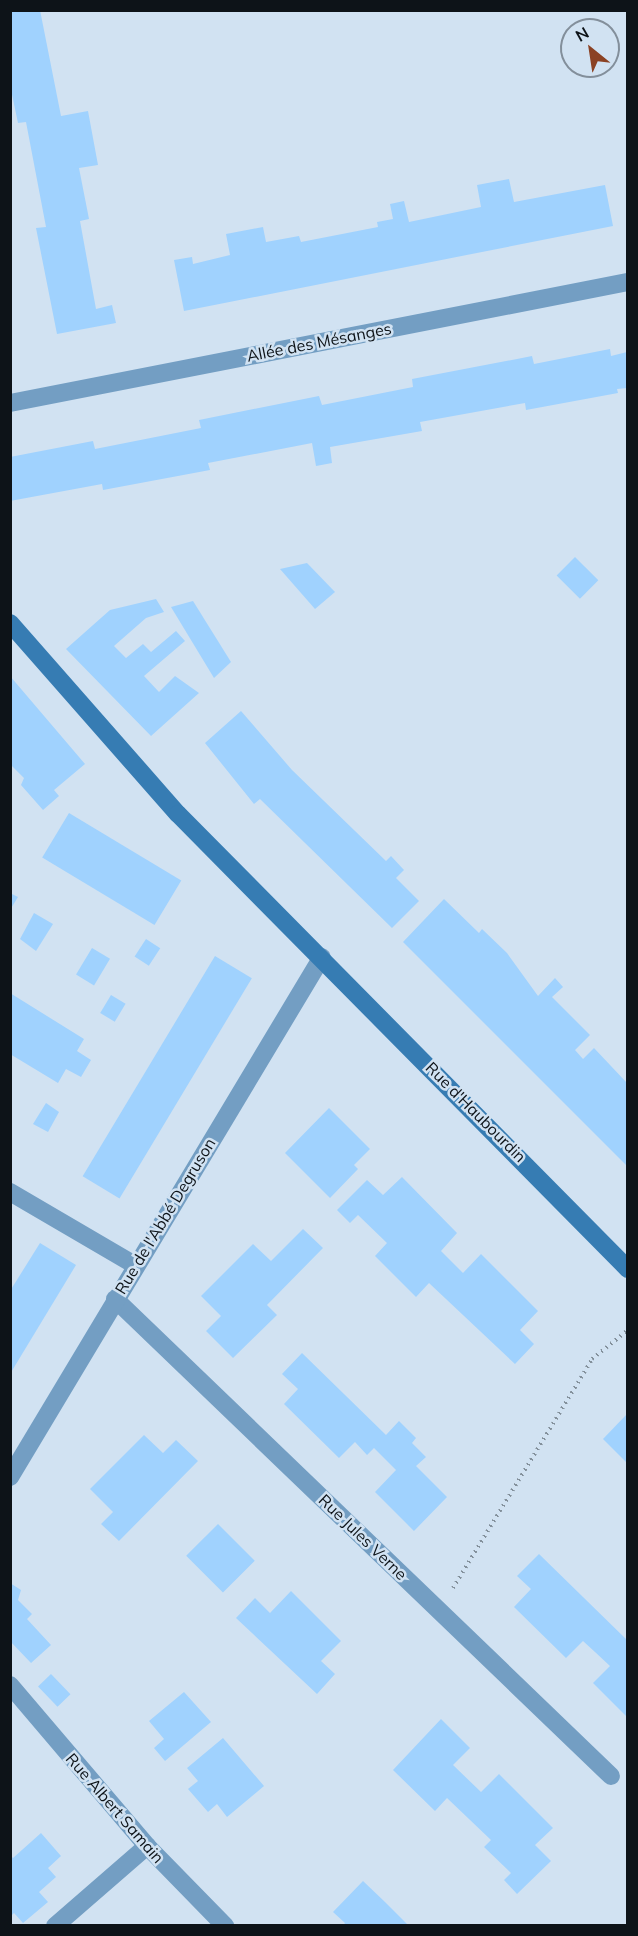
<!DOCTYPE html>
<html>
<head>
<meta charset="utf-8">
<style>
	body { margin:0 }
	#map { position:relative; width:638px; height:1936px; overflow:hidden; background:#d1e2f2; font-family:Mulish,sans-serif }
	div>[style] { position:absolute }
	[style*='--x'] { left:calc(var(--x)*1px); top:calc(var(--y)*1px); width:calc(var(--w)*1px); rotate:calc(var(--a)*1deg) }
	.building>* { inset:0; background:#a0d2fe; transform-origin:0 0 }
	.path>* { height:4px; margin-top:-2px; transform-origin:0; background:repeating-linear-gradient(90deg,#83909b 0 1.5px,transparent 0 6px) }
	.street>* { height:18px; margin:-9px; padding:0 9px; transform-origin:9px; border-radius:9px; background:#739ec3 }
	.secondary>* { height:18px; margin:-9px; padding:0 9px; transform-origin:9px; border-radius:9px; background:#367cb3 }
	span { translate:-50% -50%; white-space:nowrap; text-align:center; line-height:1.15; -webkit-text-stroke:5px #d1e2f2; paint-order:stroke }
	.street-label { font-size:16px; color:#0d1318 }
	.frame { position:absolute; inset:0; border:12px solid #0d1318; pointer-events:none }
	.north { position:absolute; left:560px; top:18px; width:60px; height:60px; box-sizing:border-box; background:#d1e2f2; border:2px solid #838f9b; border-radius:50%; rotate:330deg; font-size:16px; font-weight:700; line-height:24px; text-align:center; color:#0d1318 }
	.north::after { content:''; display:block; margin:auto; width:21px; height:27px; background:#8b4224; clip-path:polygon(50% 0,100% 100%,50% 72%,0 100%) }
</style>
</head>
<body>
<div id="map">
	<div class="building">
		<i style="clip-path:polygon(10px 10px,40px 10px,61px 116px,88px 111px,98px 165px,79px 168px,89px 219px,80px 221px,96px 309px,112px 305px,116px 323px,57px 334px,36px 228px,46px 227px,26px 122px,18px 123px,10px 85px)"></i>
		<i style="clip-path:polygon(509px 179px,514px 202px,605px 185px,613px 226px,184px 311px,174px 260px,192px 257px,193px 264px,230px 255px,226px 234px,263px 227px,266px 242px,299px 236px,301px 242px,378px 227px,377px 222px,393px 219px,390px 204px,404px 201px,409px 222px,481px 207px,477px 185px)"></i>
		<i style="clip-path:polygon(610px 349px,611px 356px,627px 352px,627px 388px,617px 389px,618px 393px,526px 410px,525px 403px,420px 422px,422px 431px,330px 447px,332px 463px,316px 466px,312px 443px,208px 463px,210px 470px,103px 490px,102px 484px,10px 501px,10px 457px,93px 441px,95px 449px,201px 428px,199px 420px,319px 396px,322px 405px,413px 387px,412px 379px,517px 359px,532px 356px,534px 364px)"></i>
		<i style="left:575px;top:557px;width:33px;height:26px;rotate:45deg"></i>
		<i style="clip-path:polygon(307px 563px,335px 592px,315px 609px,280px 569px)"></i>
		<i style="clip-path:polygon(156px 599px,164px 612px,146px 618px,114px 646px,126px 658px,143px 644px,151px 652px,176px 631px,185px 641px,144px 676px,159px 692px,175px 676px,199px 693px,151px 736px,66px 649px,110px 610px)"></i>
		<i style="clip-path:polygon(193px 601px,231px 662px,214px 678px,171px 607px)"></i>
		<i style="clip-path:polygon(10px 676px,85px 764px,54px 790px,59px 796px,43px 810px,21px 785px,24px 778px,10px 764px)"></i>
		<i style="clip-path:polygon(241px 711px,292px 770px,386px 861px,391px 856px,404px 870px,396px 878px,419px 901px,392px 928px,260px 799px,254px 804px,205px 743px)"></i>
		<i style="left:69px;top:813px;width:131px;height:52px;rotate:31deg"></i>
		<i style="clip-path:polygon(10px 893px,18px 897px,10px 910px)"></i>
		<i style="clip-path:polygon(444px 899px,479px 933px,482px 929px,507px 953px,538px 996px,555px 978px,563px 987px,552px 997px,590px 1035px,575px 1050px,583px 1059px,594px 1048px,627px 1083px,627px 1166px,403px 942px)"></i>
		<i style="clip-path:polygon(34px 913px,53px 924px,36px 951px,20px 939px)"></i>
		<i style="left:146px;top:939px;width:17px;height:21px;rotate:33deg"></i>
		<i style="left:92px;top:948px;width:21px;height:31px;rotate:31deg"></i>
		<i style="left:215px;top:956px;width:43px;height:257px;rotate:31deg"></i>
		<i style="clip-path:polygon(10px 993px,84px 1039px,77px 1051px,91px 1060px,81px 1077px,66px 1069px,58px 1083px,10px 1054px)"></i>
		<i style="left:111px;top:995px;width:17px;height:21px;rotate:31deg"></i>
		<i style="clip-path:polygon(46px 1103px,59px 1112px,48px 1132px,33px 1124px)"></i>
		<i style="clip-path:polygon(329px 1108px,370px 1149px,354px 1165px,358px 1169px,330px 1198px,285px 1153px)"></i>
		<i style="clip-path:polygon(402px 1177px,457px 1233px,441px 1251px,463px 1273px,481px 1254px,538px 1311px,520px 1330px,534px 1344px,515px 1364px,429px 1283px,416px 1297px,375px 1256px,387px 1243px,358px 1215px,350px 1223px,337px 1210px,367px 1180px,383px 1195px)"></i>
		<i style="clip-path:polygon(303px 1229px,323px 1248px,267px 1305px,277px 1315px,233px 1358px,206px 1331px,221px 1316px,201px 1296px,253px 1244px,271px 1261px)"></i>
		<i style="clip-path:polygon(40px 1243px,76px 1265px,10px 1374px,10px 1291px)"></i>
		<i style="clip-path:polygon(302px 1353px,386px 1435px,399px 1421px,416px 1438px,412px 1443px,426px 1457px,416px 1466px,447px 1497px,414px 1531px,375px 1492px,396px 1470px,374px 1448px,367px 1455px,355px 1442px,339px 1458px,284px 1404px,298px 1389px,282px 1374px)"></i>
		<i style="clip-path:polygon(627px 1414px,627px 1463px,603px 1439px)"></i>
		<i style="clip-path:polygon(144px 1435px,163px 1453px,176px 1440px,198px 1461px,119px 1541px,101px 1524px,113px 1512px,90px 1489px)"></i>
		<i style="left:218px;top:1524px;width:52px;height:45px;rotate:45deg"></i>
		<i style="clip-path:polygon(539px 1554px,627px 1640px,627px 1717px,593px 1683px,610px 1666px,595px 1652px,583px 1641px,566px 1658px,514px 1607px,531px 1589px,517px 1576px)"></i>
		<i style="clip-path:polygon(10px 1583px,21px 1590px,18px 1600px,32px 1614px,27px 1619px,51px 1645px,31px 1663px,10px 1641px)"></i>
		<i style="clip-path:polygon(291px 1591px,341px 1641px,321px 1661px,335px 1674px,317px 1694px,236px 1618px,255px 1598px,270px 1613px)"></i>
		<i style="left:51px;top:1674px;width:28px;height:18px;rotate:46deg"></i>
		<i style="clip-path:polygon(184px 1692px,211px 1722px,165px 1761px,154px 1748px,164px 1739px,149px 1721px)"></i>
		<i style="clip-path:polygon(441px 1719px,470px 1748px,453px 1765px,481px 1792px,499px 1774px,553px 1828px,535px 1845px,551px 1861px,517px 1894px,504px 1880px,511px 1873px,484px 1847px,491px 1840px,447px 1798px,435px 1811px,393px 1770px)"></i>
		<i style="clip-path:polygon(223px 1738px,264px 1786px,227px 1817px,217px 1804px,208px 1812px,188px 1789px,198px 1781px,187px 1768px)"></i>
		<i style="clip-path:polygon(41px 1833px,61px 1856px,48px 1868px,56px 1877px,39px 1892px,48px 1902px,23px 1923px,14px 1913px,10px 1917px,10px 1855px,13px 1858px)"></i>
		<i style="clip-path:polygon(363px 1881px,385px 1902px,409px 1926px,343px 1926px,345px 1923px,333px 1912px)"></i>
	</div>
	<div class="path">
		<i style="--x:453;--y:1588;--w:268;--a:-58.7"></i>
		<i style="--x:592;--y:1359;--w:46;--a:-38.9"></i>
	</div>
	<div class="street">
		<i style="--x:10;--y:403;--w:630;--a:-11.08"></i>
		<i style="--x:10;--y:1192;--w:145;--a:30.3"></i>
		<i style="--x:115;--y:1299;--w:688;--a:43.88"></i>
		<i style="--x:10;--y:1477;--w:606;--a:-59.04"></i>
		<i style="--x:10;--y:1685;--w:211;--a:49.6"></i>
		<i style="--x:147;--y:1846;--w:112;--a:45.7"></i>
		<i style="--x:55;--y:1926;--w:122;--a:-41"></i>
	</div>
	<div class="secondary">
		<i style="--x:10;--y:623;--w:254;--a:48.7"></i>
		<i style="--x:178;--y:814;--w:640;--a:45.32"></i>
	</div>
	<div class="street-label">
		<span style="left:319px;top:342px;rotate:-11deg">Allée des Mésanges</span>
		<span style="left:476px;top:1112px;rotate:45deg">Rue d'Haubourdin</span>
		<span style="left:165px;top:1216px;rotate:-59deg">Rue de l'Abbé Degruson</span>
		<span style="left:363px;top:1537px;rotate:44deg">Rue Jules Verne</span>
		<span style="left:115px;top:1808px;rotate:49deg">Rue Albert Samain</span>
	</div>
	<div class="frame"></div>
	<div class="north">N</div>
</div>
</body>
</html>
